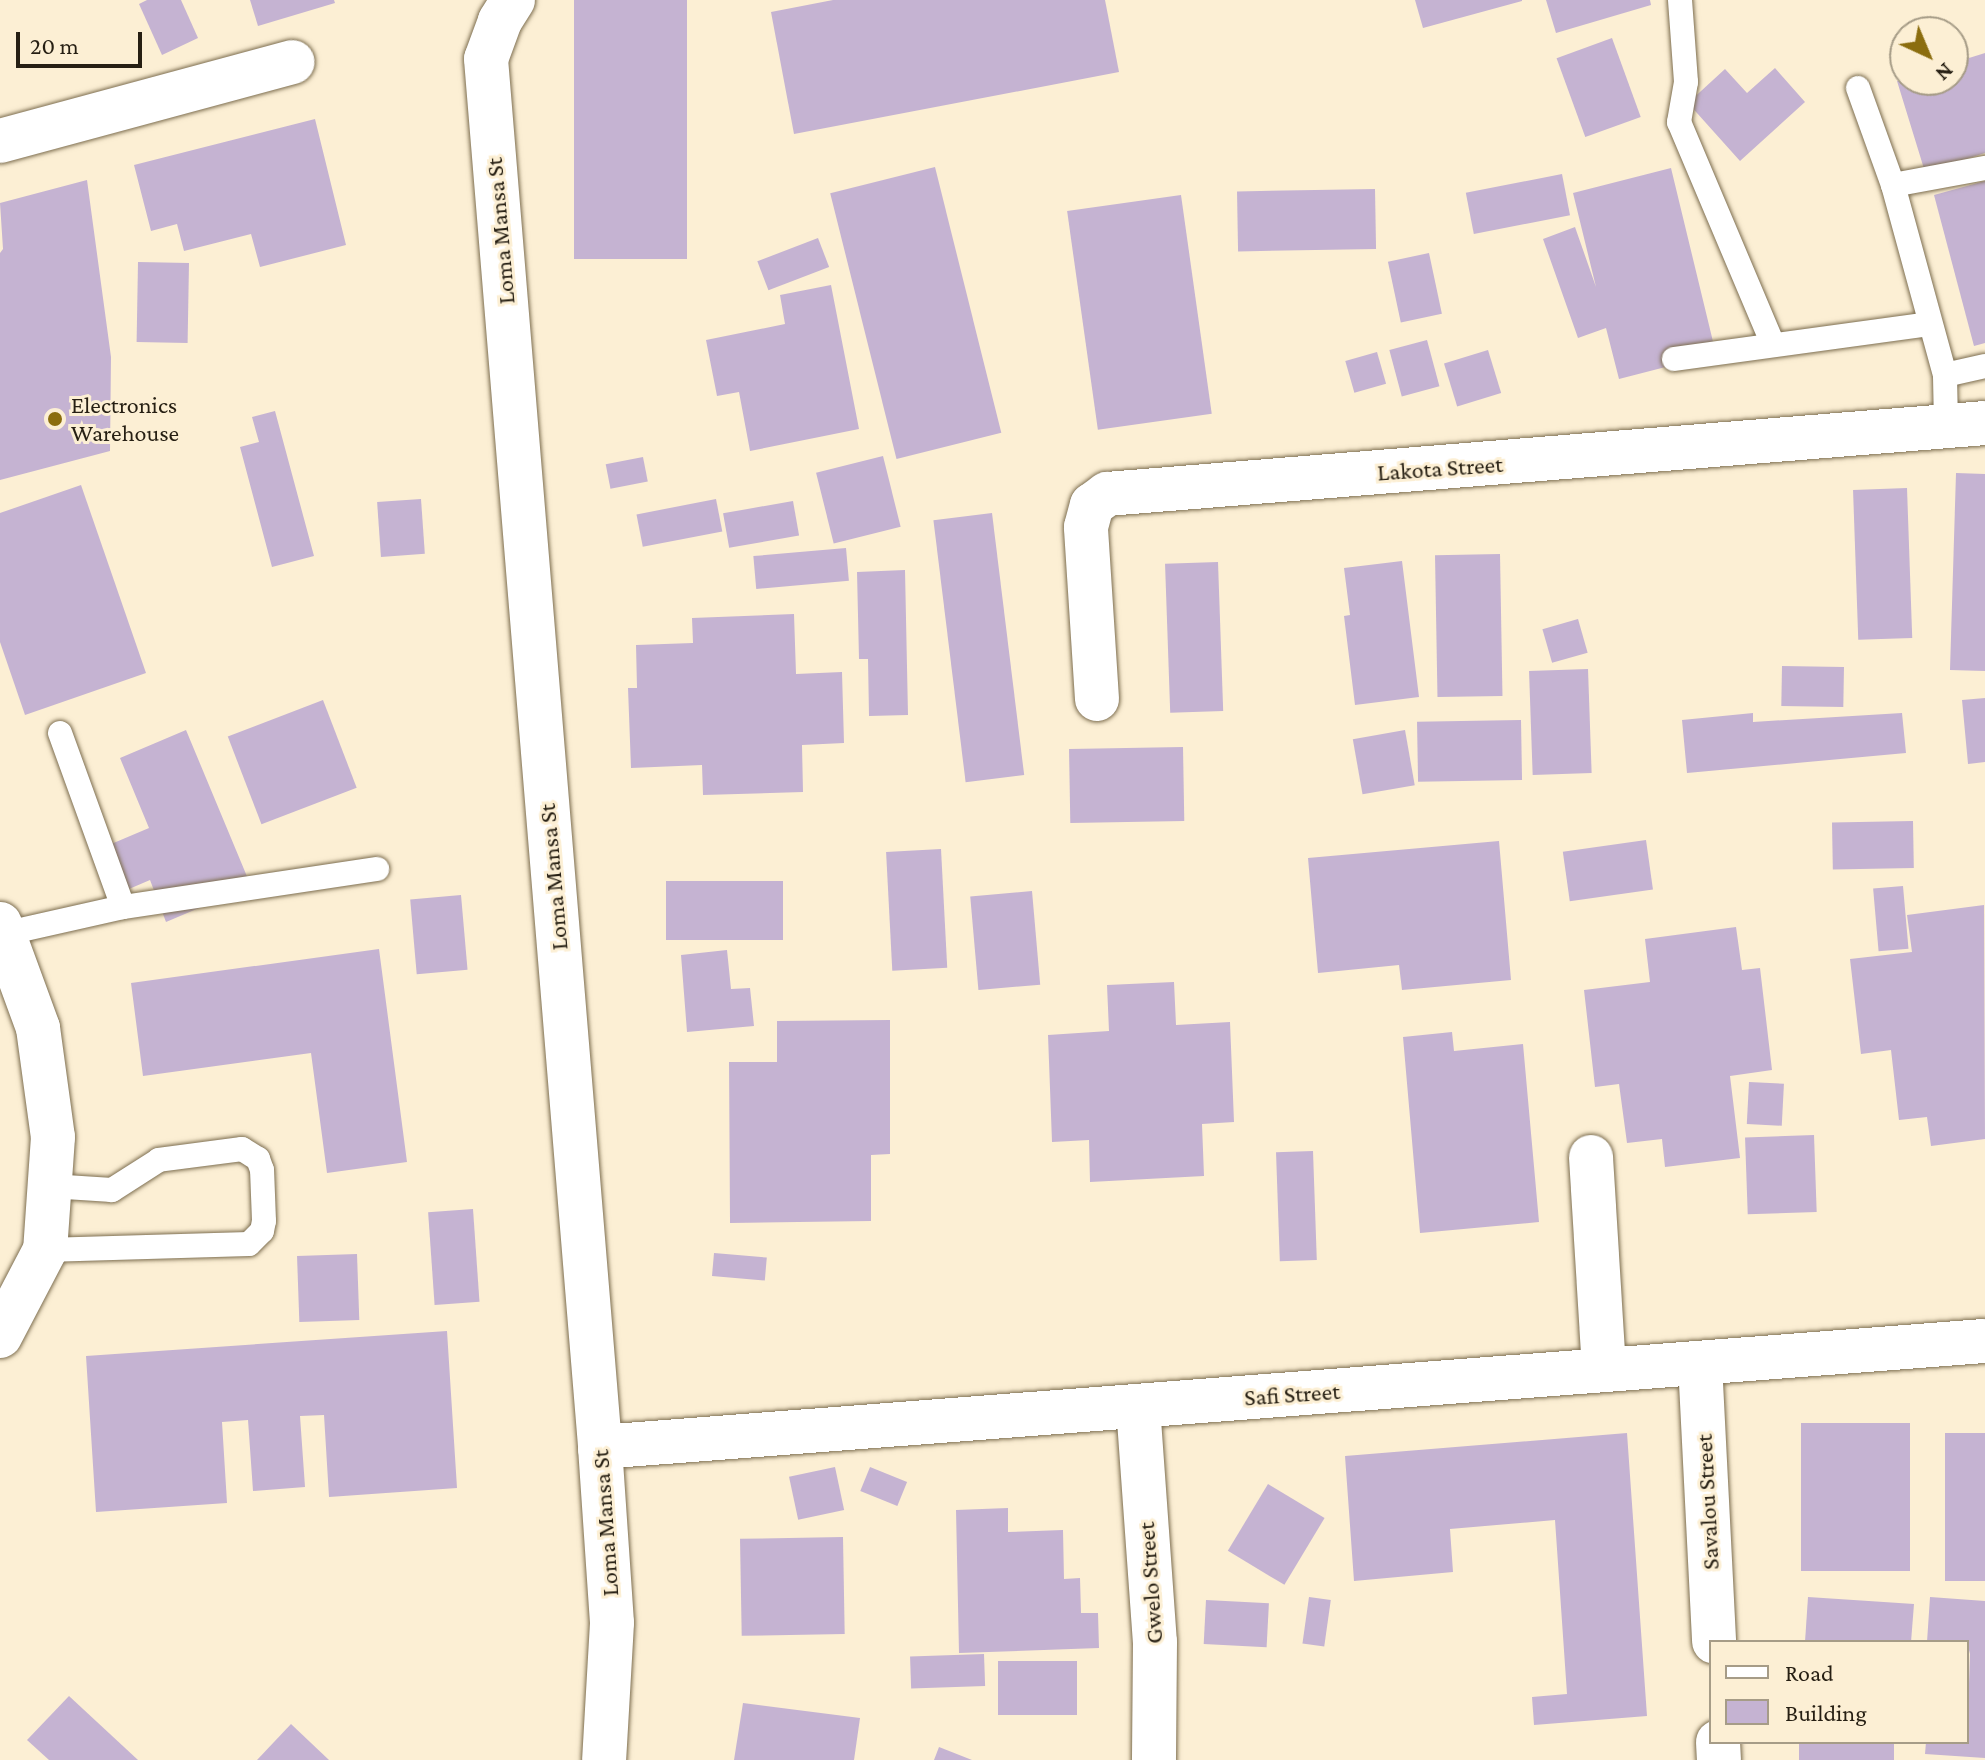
<!DOCTYPE html>
<html>
<head>
<meta charset="utf-8">
<style>
	body { margin:0 }
	#map { position:relative; width:1985px; height:1760px; overflow:hidden; background:#fcefd4; font-family:"Crimson Pro",serif }
	div>[style] { position:absolute }
	[style*='--x'] { left:calc(var(--x)*1px); top:calc(var(--y)*1px); width:calc(var(--w)*1px); rotate:calc(var(--a)*1deg) }
	.building>* { inset:0; background:#c5b3d2; transform-origin:0 0 }
	.roads { filter:drop-shadow(0 0 2px #7d6e50) drop-shadow(0 0 2px #7d6e50) }
	.lane>* { height:24px; margin:-12px; padding:0 12px; transform-origin:12px; border-radius:12px; background:#fff }
	.street>* { height:44px; margin:-22px; padding:0 22px; transform-origin:22px; border-radius:22px; background:#fff }
	.dots>* { width:22px; height:22px; translate:-50% -50%; box-sizing:border-box; border:4px solid #fcefd4; border-radius:50% }
	span { translate:-50% -50%; white-space:nowrap; text-align:center; line-height:1.15; -webkit-text-stroke:6px #fcefd4; paint-order:stroke }
	.street-label { font-size:24px; color:#261f13 }
	.poi-label { font-size:24px; color:#261f13 }
	.left { translate:0 -50%; text-align:left }
	.legend { position:absolute; left:1709px; top:1640px; width:260px; height:104px; box-sizing:border-box; background:#fcefd4; border:2px solid #a69c87; margin:0; padding:10px 14px; list-style:none; font-size:24px; color:#261f13 }
	.legend li { display:flex; align-items:center; gap:16px; height:40px }
	.legend b { width:40px; border:2px solid #a69c87 }
	.north { position:absolute; left:1889px; top:16px; width:80px; height:80px; box-sizing:border-box; background:#fcefd4; border:2px solid #a69c87; border-radius:50%; rotate:136deg; font-size:22px; font-weight:700; line-height:32px; text-align:center; color:#261f13 }
	.north::after { content:''; display:block; margin:auto; width:28px; height:36px; background:#8b6d0e; clip-path:polygon(50% 0,100% 100%,50% 72%,0 100%) }
	.scale { position:absolute; left:16px; top:32px; width:126px; height:36px; box-sizing:border-box; border:4px solid #261f13; border-top:0; padding-left:10px; font-size:24px; line-height:28px; white-space:nowrap; color:#261f13; -webkit-text-stroke:6px #fcefd4; paint-order:stroke }
</style>
</head>
<body>
<div id="map">
	<div class="building">
		<i style="clip-path:polygon(147px 0,181px 0,198px 38px,162px 55px,139px 4px)"></i>
		<i style="clip-path:polygon(250px 0,334px 0,335px 3px,258px 26px)"></i>
		<i style="left:574px;top:0;width:113px;height:259px"></i>
		<i style="clip-path:polygon(833px 0,1105px 0,1119px 72px,794px 134px,771px 12px)"></i>
		<i style="clip-path:polygon(1415px 0,1522px 0,1522px 1px,1423px 28px)"></i>
		<i style="clip-path:polygon(1546px 0,1650px 0,1651px 5px,1556px 33px)"></i>
		<i style="left:1612px;top:38px;width:84px;height:59px;rotate:70deg"></i>
		<i style="clip-path:polygon(1985px 53px,1985px 153px,1925px 172px,1897px 81px,1953px 80px,1953px 63px)"></i>
		<i style="clip-path:polygon(1775px 68px,1805px 102px,1740px 161px,1688px 103px,1725px 69px,1747px 93px)"></i>
		<i style="clip-path:polygon(315px 119px,346px 245px,260px 267px,251px 234px,184px 251px,177px 224px,151px 231px,134px 165px)"></i>
		<i style="left:935px;top:167px;width:274px;height:108px;rotate:76deg"></i>
		<i style="clip-path:polygon(1671px 168px,1716px 354px,1619px 379px,1606px 328px,1578px 338px,1543px 239px,1575px 227px,1596px 287px,1573px 193px)"></i>
		<i style="left:1562px;top:174px;width:42px;height:98px;rotate:79deg"></i>
		<i style="clip-path:polygon(87px 180px,111px 357px,110px 451px,0 480px,0 253px,3px 249px,0 203px)"></i>
		<i style="clip-path:polygon(1985px 181px,1985px 343px,1974px 346px,1934px 195px)"></i>
		<i style="left:1375px;top:189px;width:60px;height:138px;rotate:89deg"></i>
		<i style="left:1181px;top:195px;width:221px;height:115px;rotate:82deg"></i>
		<i style="left:818px;top:238px;width:31px;height:65px;rotate:69deg"></i>
		<i style="left:1429px;top:253px;width:62px;height:42px;rotate:78deg"></i>
		<i style="left:138px;top:262px;width:51px;height:80px;rotate:1deg"></i>
		<i style="clip-path:polygon(831px 285px,859px 429px,750px 451px,739px 392px,717px 396px,706px 340px,785px 324px,780px 295px)"></i>
		<i style="left:1427px;top:340px;width:48px;height:39px;rotate:75deg"></i>
		<i style="left:1488px;top:350px;width:45px;height:46px;rotate:73deg"></i>
		<i style="left:1377px;top:352px;width:33px;height:33px;rotate:74deg"></i>
		<i style="clip-path:polygon(275px 411px,314px 556px,272px 567px,240px 447px,259px 442px,252px 417px)"></i>
		<i style="left:883px;top:456px;width:73px;height:69px;rotate:76deg"></i>
		<i style="left:643px;top:457px;width:25px;height:38px;rotate:79deg"></i>
		<i style="clip-path:polygon(1956px 473px,1985px 474px,1985px 671px,1950px 670px)"></i>
		<i style="clip-path:polygon(81px 485px,146px 673px,25px 715px,0 642px,0 513px)"></i>
		<i style="left:1907px;top:488px;width:150px;height:54px;rotate:88deg"></i>
		<i style="left:421px;top:499px;width:55px;height:44px;rotate:86deg"></i>
		<i style="left:716px;top:499px;width:33px;height:81px;rotate:79deg"></i>
		<i style="left:793px;top:501px;width:35px;height:71px;rotate:80deg"></i>
		<i style="left:992px;top:513px;width:264px;height:59px;rotate:83deg"></i>
		<i style="left:846px;top:548px;width:33px;height:93px;rotate:85deg"></i>
		<i style="left:1500px;top:554px;width:142px;height:65px;rotate:89deg"></i>
		<i style="clip-path:polygon(1402px 561px,1419px 697px,1355px 705px,1344px 616px,1350px 615px,1344px 568px)"></i>
		<i style="left:1218px;top:562px;width:149px;height:53px;rotate:88deg"></i>
		<i style="clip-path:polygon(905px 570px,908px 715px,869px 716px,868px 659px,859px 659px,857px 572px)"></i>
		<i style="clip-path:polygon(794px 614px,796px 674px,842px 672px,844px 743px,802px 745px,803px 792px,703px 795px,702px 765px,631px 768px,628px 688px,637px 688px,636px 645px,693px 643px,692px 618px)"></i>
		<i style="left:1578px;top:619px;width:35px;height:37px;rotate:74deg"></i>
		<i style="left:1782px;top:666px;width:62px;height:40px;rotate:1deg"></i>
		<i style="left:1588px;top:669px;width:104px;height:59px;rotate:88deg"></i>
		<i style="clip-path:polygon(1985px 698px,1985px 762px,1968px 764px,1962px 700px)"></i>
		<i style="left:323px;top:700px;width:94px;height:102px;rotate:69deg"></i>
		<i style="clip-path:polygon(1753px 713px,1753px 722px,1902px 713px,1906px 753px,1687px 773px,1682px 720px)"></i>
		<i style="left:1521px;top:720px;width:60px;height:104px;rotate:89deg"></i>
		<i style="clip-path:polygon(186px 730px,251px 886px,166px 922px,150px 880px,115px 895px,97px 850px,149px 828px,120px 758px)"></i>
		<i style="left:1405px;top:730px;width:56px;height:53px;rotate:80deg"></i>
		<i style="left:1183px;top:747px;width:74px;height:114px;rotate:89deg"></i>
		<i style="left:1913px;top:821px;width:47px;height:81px;rotate:89deg"></i>
		<i style="left:1646px;top:840px;width:50px;height:84px;rotate:82deg"></i>
		<i style="clip-path:polygon(1499px 841px,1511px 980px,1402px 990px,1399px 965px,1318px 973px,1308px 858px)"></i>
		<i style="left:941px;top:849px;width:119px;height:55px;rotate:87deg"></i>
		<i style="left:783px;top:881px;width:59px;height:117px;rotate:90deg"></i>
		<i style="left:1903px;top:886px;width:63px;height:30px;rotate:85deg"></i>
		<i style="left:1032px;top:891px;width:94px;height:62px;rotate:85deg"></i>
		<i style="left:461px;top:895px;width:75px;height:51px;rotate:85deg"></i>
		<i style="clip-path:polygon(1984px 905px,1985px 1139px,1931px 1146px,1927px 1117px,1899px 1120px,1891px 1050px,1861px 1054px,1850px 959px,1912px 952px,1907px 915px)"></i>
		<i style="clip-path:polygon(1736px 927px,1742px 970px,1760px 968px,1772px 1070px,1730px 1076px,1740px 1158px,1665px 1167px,1662px 1139px,1627px 1143px,1619px 1084px,1595px 1087px,1584px 990px,1650px 982px,1645px 939px)"></i>
		<i style="clip-path:polygon(379px 949px,407px 1162px,327px 1173px,311px 1053px,143px 1076px,131px 983px)"></i>
		<i style="clip-path:polygon(727px 950px,731px 989px,750px 988px,754px 1026px,687px 1032px,681px 955px)"></i>
		<i style="clip-path:polygon(1174px 982px,1176px 1025px,1230px 1022px,1234px 1122px,1202px 1124px,1204px 1176px,1090px 1182px,1089px 1140px,1052px 1142px,1048px 1035px,1109px 1031px,1107px 985px)"></i>
		<i style="clip-path:polygon(890px 1020px,890px 1154px,871px 1155px,871px 1221px,730px 1223px,729px 1062px,777px 1062px,777px 1021px)"></i>
		<i style="clip-path:polygon(1452px 1032px,1454px 1051px,1523px 1044px,1539px 1222px,1420px 1233px,1403px 1037px)"></i>
		<i style="left:1749px;top:1082px;width:35px;height:42px;rotate:3deg"></i>
		<i style="left:1814px;top:1135px;width:77px;height:69px;rotate:88deg"></i>
		<i style="left:1313px;top:1151px;width:109px;height:37px;rotate:88deg"></i>
		<i style="left:473px;top:1209px;width:93px;height:45px;rotate:86deg"></i>
		<i style="left:714px;top:1253px;width:53px;height:23px;rotate:5deg"></i>
		<i style="left:357px;top:1254px;width:66px;height:60px;rotate:88deg"></i>
		<i style="clip-path:polygon(447px 1331px,457px 1488px,329px 1497px,324px 1415px,300px 1416px,305px 1487px,253px 1491px,248px 1420px,222px 1422px,227px 1503px,96px 1512px,86px 1356px)"></i>
		<i style="left:1910px;top:1423px;width:148px;height:109px;rotate:90deg"></i>
		<i style="clip-path:polygon(1627px 1433px,1647px 1716px,1534px 1725px,1532px 1697px,1567px 1694px,1555px 1520px,1450px 1529px,1453px 1572px,1354px 1581px,1345px 1456px)"></i>
		<i style="left:1985px;top:1433px;width:148px;height:40px;rotate:90deg"></i>
		<i style="left:835px;top:1467px;width:44px;height:47px;rotate:78deg"></i>
		<i style="left:870px;top:1467px;width:40px;height:26px;rotate:22deg"></i>
		<i style="left:1268px;top:1484px;width:66px;height:78px;rotate:31deg"></i>
		<i style="clip-path:polygon(1008px 1508px,1008px 1532px,1063px 1530px,1064px 1579px,1080px 1578px,1081px 1613px,1098px 1613px,1099px 1648px,959px 1653px,956px 1510px)"></i>
		<i style="left:843px;top:1537px;width:97px;height:103px;rotate:89deg"></i>
		<i style="left:1309px;top:1597px;width:22px;height:47px;rotate:8deg"></i>
		<i style="clip-path:polygon(1808px 1597px,1914px 1604px,1911px 1642px,1805px 1642px)"></i>
		<i style="clip-path:polygon(1930px 1597px,1985px 1601px,1985px 1758px,1925px 1754px,1926px 1742px,1967px 1742px,1970px 1654px,1967px 1642px,1927px 1642px)"></i>
		<i style="left:1206px;top:1600px;width:63px;height:44px;rotate:3deg"></i>
		<i style="left:984px;top:1654px;width:32px;height:74px;rotate:88deg"></i>
		<i style="left:998px;top:1661px;width:79px;height:54px"></i>
		<i style="clip-path:polygon(69px 1696px,138px 1760px,49px 1760px,27px 1740px)"></i>
		<i style="clip-path:polygon(743px 1703px,860px 1718px,854px 1760px,734px 1760px)"></i>
		<i style="clip-path:polygon(291px 1724px,329px 1760px,257px 1760px)"></i>
		<i style="left:1799px;top:1742px;width:95px;height:18px"></i>
		<i style="clip-path:polygon(939px 1747px,972px 1760px,934px 1760px)"></i>
	</div>
	<div class="roads">
		<div class="lane">
			<i style="--x:1680;--y:0;--w:82;--a:85.8"></i>
			<i style="--x:1686;--y:82;--w:41;--a:99.9"></i>
			<i style="--x:1679;--y:122;--w:242;--a:67.1"></i>
			<i style="--x:1858;--y:88;--w:103;--a:70.2"></i>
			<i style="--x:1893;--y:185;--w:197;--a:74.7"></i>
			<i style="--x:1893;--y:185;--w:94;--a:-10.5"></i>
			<i style="--x:1674;--y:359;--w:258;--a:-7.8"></i>
			<i style="--x:1946;--y:424;--w:49;--a:-91.2"></i>
			<i style="--x:1945;--y:375;--w:41;--a:-12.7"></i>
			<i style="--x:60;--y:733;--w:185;--a:70.1"></i>
			<i style="--x:3;--y:934;--w:123;--a:-12.7"></i>
			<i style="--x:123;--y:907;--w:257;--a:-8.5"></i>
			<i style="--x:45;--y:1250;--w:204;--a:-1.7"></i>
			<i style="--x:249;--y:1244;--w:18;--a:-45"></i>
			<i style="--x:262;--y:1231;--w:10;--a:-79"></i>
			<i style="--x:264;--y:1221;--w:51;--a:-92.2"></i>
			<i style="--x:262;--y:1170;--w:12;--a:-110"></i>
			<i style="--x:258;--y:1159;--w:19;--a:-148"></i>
			<i style="--x:242;--y:1149;--w:84;--a:172.5"></i>
			<i style="--x:159;--y:1160;--w:56;--a:147.4"></i>
			<i style="--x:112;--y:1190;--w:62;--a:-176.3"></i>
		</div>
		<div class="street">
			<i style="--x:513;--y:0;--w:25;--a:122"></i>
			<i style="--x:500;--y:21;--w:40;--a:110.2"></i>
			<i style="--x:486;--y:59;--w:1393;--a:85.3"></i>
			<i style="--x:600;--y:1447;--w:176;--a:86.1"></i>
			<i style="--x:612;--y:1623;--w:137;--a:93.3"></i>
			<i style="--x:0;--y:141;--w:303;--a:-15.1"></i>
			<i style="--x:1097;--y:699;--w:172;--a:-93.7"></i>
			<i style="--x:1086;--y:527;--w:23;--a:-75"></i>
			<i style="--x:1092;--y:505;--w:19;--a:-36"></i>
			<i style="--x:1107;--y:494;--w:881;--a:-4.62"></i>
			<i style="--x:0;--y:924;--w:111;--a:69.9"></i>
			<i style="--x:38;--y:1028;--w:110;--a:82.2"></i>
			<i style="--x:53;--y:1137;--w:113;--a:94"></i>
			<i style="--x:45;--y:1250;--w:97;--a:117.6"></i>
			<i style="--x:1591;--y:1157;--w:213;--a:86.5"></i>
			<i style="--x:1700;--y:1363;--w:279;--a:87.1"></i>
			<i style="--x:1138;--y:1406;--w:237;--a:85.9"></i>
			<i style="--x:1155;--y:1642;--w:118;--a:90.5"></i>
			<i style="--x:600;--y:1447;--w:1389;--a:-4.38"></i>
			<i style="--x:1718;--y:1742;--w:18;--a:87"></i>
		</div>
	</div>
	<div class="dots">
		<i style="left:55px;top:419px;background:#8b6d0e"></i>
	</div>
	<div class="street-label">
		<span style="left:500px;top:231px;rotate:-95deg">Loma Mansa St</span>
		<span style="left:1440px;top:468px;rotate:-4deg">Lakota Street</span>
		<span style="left:553px;top:877px;rotate:-95deg">Loma Mansa St</span>
		<span style="left:1292px;top:1394px;rotate:-4deg">Safi Street</span>
		<span style="left:1707px;top:1502px;rotate:-93deg">Savalou Street</span>
		<span style="left:605px;top:1523px;rotate:-94deg">Loma Mansa St</span>
		<span style="left:1150px;top:1583px;rotate:-94deg">Gwelo Street</span>
	</div>
	<div class="poi-label">
		<span class="left" style="left:71px;top:419px">Electronics<br>Warehouse</span>
	</div>
	<ul class="legend">
	<li><b style="height:10px;background:#fff"></b>Road</li>
	<li><b style="height:22px;background:#c5b3d2"></b>Building</li>
	</ul>
	<div class="north">N</div>
	<div class="scale">20 m</div>
</div>
</body>
</html>
